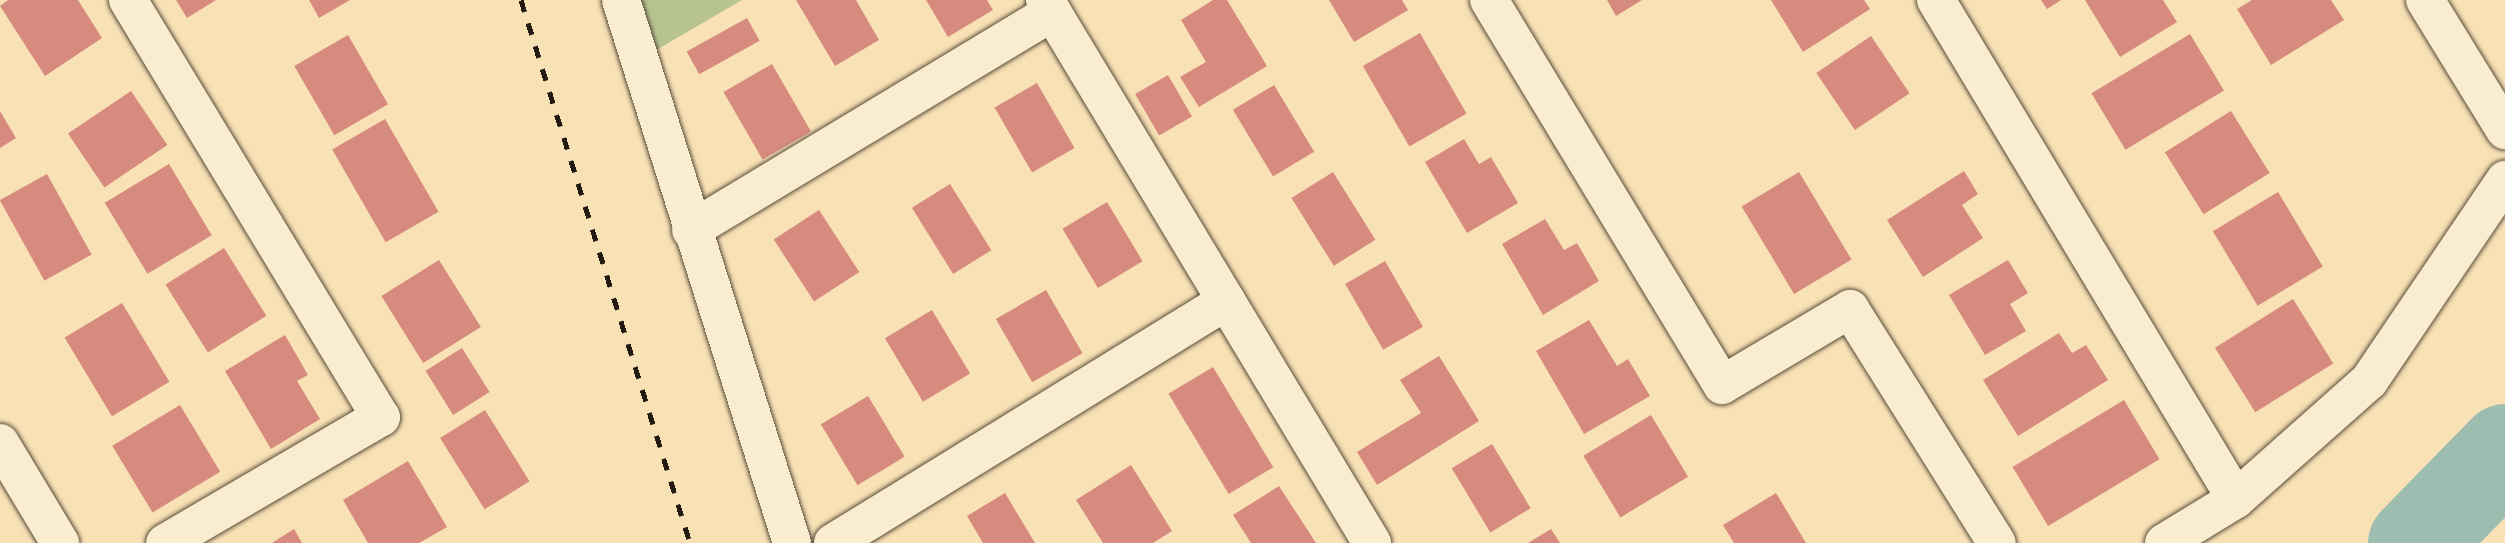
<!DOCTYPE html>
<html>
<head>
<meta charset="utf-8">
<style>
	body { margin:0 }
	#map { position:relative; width:2505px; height:543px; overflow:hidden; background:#f8e1b5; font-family:"Libre Bodoni",serif }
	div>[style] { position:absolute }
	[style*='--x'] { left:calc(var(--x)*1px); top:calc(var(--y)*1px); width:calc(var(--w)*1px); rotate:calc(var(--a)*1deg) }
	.green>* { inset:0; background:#b7c492 }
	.river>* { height:93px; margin:-46.5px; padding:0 46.5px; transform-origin:46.5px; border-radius:46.5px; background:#9dbdb1 }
	.building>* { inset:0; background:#d78b7e; transform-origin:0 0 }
	.roads { filter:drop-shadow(0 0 2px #584c3b) drop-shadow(0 0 2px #584c3b) }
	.minor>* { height:38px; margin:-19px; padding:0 19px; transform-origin:19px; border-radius:19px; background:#faeccf }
	.rail>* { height:5px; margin-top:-2.5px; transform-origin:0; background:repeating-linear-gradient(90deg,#231a12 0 12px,transparent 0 24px) }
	span { translate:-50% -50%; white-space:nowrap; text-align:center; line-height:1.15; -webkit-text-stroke:5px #faeccf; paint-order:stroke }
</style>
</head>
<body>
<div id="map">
	<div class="green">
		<i style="clip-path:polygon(621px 0,742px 0,639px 60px)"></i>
	</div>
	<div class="river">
		<i style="--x:2414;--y:543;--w:130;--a:-45.6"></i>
	</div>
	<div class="building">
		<i style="clip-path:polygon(8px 0,78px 0,102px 38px,45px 76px,0 6px)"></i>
		<i style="clip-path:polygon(176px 0,216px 0,187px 18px)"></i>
		<i style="clip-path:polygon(309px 0,350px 0,319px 18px)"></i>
		<i style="clip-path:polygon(796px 0,856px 0,879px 40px,835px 66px)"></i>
		<i style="clip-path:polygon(926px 0,987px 0,993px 10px,948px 37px)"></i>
		<i style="clip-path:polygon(1213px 0,1227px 0,1267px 66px,1199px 107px,1180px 77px,1206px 62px,1181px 20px)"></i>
		<i style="clip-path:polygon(1329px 0,1402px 0,1408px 10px,1354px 42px)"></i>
		<i style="clip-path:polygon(1607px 0,1642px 0,1616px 16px)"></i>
		<i style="clip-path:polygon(1771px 0,1864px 0,1870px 9px,1803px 52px)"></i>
		<i style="clip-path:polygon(2041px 0,2061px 0,2047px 9px)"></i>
		<i style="clip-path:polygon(2085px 0,2163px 0,2177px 22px,2120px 57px)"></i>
		<i style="clip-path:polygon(2252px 0,2331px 0,2344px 20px,2271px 65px,2237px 9px)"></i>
		<i style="left:747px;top:18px;width:26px;height:69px;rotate:61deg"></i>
		<i style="left:1420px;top:33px;width:93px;height:66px;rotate:60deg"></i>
		<i style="left:2190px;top:34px;width:66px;height:115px;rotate:59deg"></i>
		<i style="left:348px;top:35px;width:80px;height:62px;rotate:60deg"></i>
		<i style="left:1871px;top:36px;width:69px;height:66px;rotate:56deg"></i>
		<i style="left:772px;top:64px;width:78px;height:56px;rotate:60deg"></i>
		<i style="left:1168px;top:75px;width:48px;height:38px;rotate:60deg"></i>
		<i style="left:1037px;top:83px;width:75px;height:49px;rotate:60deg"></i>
		<i style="left:1274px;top:85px;width:78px;height:48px;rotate:59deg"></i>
		<i style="left:131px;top:91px;width:65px;height:76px;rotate:56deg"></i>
		<i style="clip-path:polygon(0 111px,16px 138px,0 148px)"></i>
		<i style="left:2231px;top:111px;width:73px;height:78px;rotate:58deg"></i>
		<i style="left:385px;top:119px;width:107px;height:61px;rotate:60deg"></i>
		<i style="clip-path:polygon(1464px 139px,1479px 164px,1491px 157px,1518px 203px,1467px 233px,1425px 162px)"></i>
		<i style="left:169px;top:164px;width:83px;height:75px;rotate:59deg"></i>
		<i style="clip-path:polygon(1964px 171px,1978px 194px,1962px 205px,1983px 238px,1923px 277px,1887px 220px)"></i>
		<i style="left:1333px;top:172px;width:80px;height:49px;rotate:58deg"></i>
		<i style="left:1799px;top:172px;width:102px;height:67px;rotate:59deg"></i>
		<i style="left:47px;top:174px;width:92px;height:54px;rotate:61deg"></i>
		<i style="left:950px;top:184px;width:78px;height:45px;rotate:58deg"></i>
		<i style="left:2278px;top:192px;width:87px;height:76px;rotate:59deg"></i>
		<i style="left:1107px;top:202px;width:69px;height:52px;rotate:59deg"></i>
		<i style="left:819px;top:210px;width:74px;height:54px;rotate:57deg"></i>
		<i style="clip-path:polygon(1545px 219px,1564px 250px,1577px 243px,1599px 281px,1543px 315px,1502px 244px)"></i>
		<i style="left:224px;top:248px;width:80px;height:69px;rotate:58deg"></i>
		<i style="left:439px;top:260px;width:79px;height:68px;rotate:58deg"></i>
		<i style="clip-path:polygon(2008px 260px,2028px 293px,2010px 304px,2026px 331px,1985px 355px,1949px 295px)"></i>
		<i style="left:1385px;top:261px;width:76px;height:46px;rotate:60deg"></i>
		<i style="left:1046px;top:290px;width:73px;height:58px;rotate:60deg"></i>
		<i style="left:2293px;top:299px;width:76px;height:92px;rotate:58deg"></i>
		<i style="left:122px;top:303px;width:92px;height:67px;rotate:59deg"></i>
		<i style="left:932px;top:310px;width:74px;height:55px;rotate:59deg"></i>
		<i style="clip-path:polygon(1589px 320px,1617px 366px,1628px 359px,1650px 396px,1584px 434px,1536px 351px)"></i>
		<i style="clip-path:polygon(2059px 333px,2072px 353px,2086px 345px,2108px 380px,2018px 436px,1983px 380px)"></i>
		<i style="clip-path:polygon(285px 335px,308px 375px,297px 381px,320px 419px,271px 449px,225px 371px)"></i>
		<i style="left:462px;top:348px;width:52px;height:43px;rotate:58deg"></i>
		<i style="clip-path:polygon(1439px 356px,1479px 421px,1377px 485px,1357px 452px,1421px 413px,1400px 380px)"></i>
		<i style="left:1213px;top:367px;width:117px;height:52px;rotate:59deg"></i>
		<i style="left:868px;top:396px;width:71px;height:55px;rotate:59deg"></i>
		<i style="left:2124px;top:400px;width:69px;height:130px;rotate:59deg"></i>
		<i style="left:180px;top:405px;width:78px;height:79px;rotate:59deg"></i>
		<i style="left:485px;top:410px;width:84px;height:53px;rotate:58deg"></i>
		<i style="left:1651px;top:415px;width:72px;height:79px;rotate:59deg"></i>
		<i style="left:1492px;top:444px;width:75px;height:47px;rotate:59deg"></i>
		<i style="clip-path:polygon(408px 461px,447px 527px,419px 543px,368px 543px,343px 500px)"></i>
		<i style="clip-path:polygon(1131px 465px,1172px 531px,1153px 543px,1103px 543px,1076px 500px)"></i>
		<i style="clip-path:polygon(1279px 486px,1316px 543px,1251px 543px,1233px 515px)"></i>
		<i style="clip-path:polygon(1005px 493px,1035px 543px,983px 543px,967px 516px)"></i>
		<i style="clip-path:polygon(1776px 493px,1806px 543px,1734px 543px,1723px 525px)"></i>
		<i style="clip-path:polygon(294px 529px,302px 543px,272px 543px)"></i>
		<i style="clip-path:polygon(1551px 529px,1560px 543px,1528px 543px)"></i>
	</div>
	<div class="roads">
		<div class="minor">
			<i style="--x:128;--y:0;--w:488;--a:58.8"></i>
			<i style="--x:381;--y:417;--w:250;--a:149.7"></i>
			<i style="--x:621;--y:0;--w:569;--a:72.52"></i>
			<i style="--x:1045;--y:0;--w:634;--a:58.94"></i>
			<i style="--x:1489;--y:0;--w:450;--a:58.8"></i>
			<i style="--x:1722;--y:385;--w:149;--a:-30.7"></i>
			<i style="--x:1850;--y:309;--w:276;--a:57.9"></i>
			<i style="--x:1936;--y:0;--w:582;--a:58.99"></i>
			<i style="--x:2425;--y:0;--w:153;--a:58.4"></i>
			<i style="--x:691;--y:230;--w:422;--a:-31.1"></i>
			<i style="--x:0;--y:443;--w:117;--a:59"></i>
			<i style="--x:833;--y:543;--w:462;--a:-31.6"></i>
			<i style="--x:2164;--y:543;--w:84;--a:-31.4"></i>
			<i style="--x:2236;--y:499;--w:178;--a:-41.6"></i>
			<i style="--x:2369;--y:381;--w:243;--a:-55.9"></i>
		</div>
	</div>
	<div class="rail">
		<i style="--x:521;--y:0;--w:569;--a:72.71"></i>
	</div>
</div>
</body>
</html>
